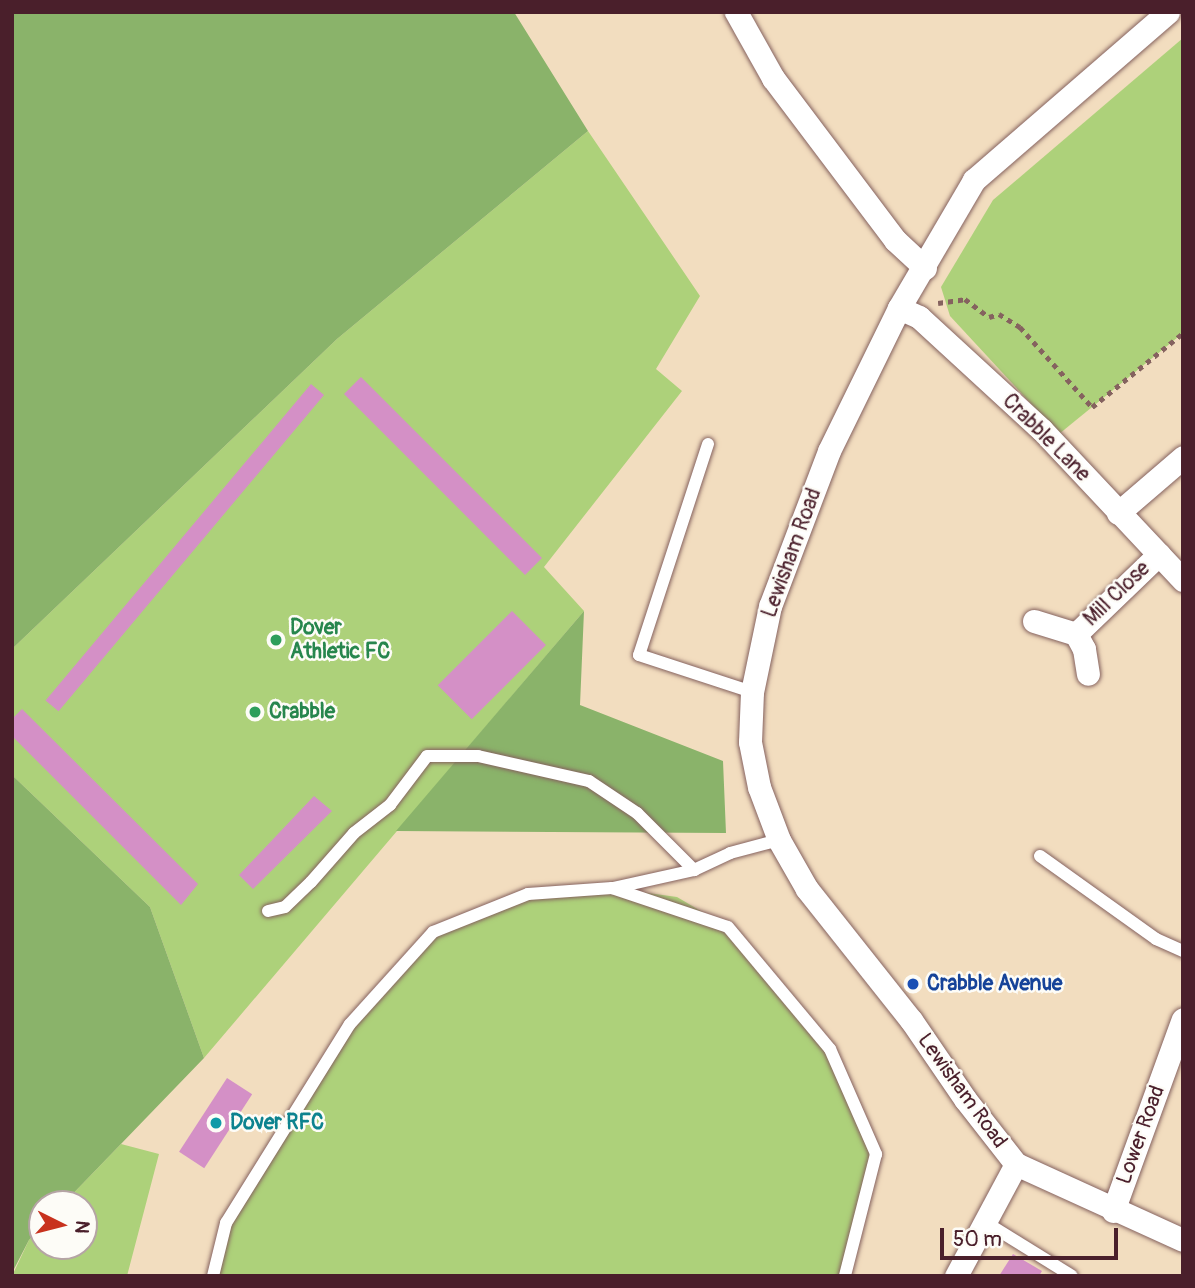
<!DOCTYPE html>
<html>
<head>
<meta charset="utf-8">
<style>
	body { margin:0 }
	#map { position:relative; width:1195px; height:1288px; overflow:hidden; background:#f2ddbf; font-family:Pangolin,sans-serif }
	div>[style] { position:absolute }
	[style*='--x'] { left:calc(var(--x)*1px); top:calc(var(--y)*1px); width:calc(var(--w)*1px); rotate:calc(var(--a)*1deg) }
	.green>* { inset:0; background:#add17a }
	.forest>* { inset:0; background:#8ab36a }
	.building>* { inset:0; background:#d490c6; transform-origin:0 0 }
	.path>* { height:4.5px; margin-top:-2.25px; transform-origin:0; background:repeating-linear-gradient(90deg,#85625f 0 5px,transparent 0 10px) }
	.roads { filter:drop-shadow(0 0 2px #85625f) drop-shadow(0 0 2px #85625f) }
	.lane>* { height:12px; margin:-6px; padding:0 6px; transform-origin:6px; border-radius:6px; background:#fff }
	.street>* { height:23px; margin:-11.5px; padding:0 11.5px; transform-origin:11.5px; border-radius:11.5px; background:#fff }
	.dots>* { width:19px; height:19px; translate:-50% -50%; box-sizing:border-box; border:4px solid #fdfcf7; border-radius:50% }
	span { translate:-50% -50%; white-space:nowrap; text-align:center; line-height:1.15; -webkit-text-stroke:5px #fdfcf7; paint-order:stroke }
	.street-label { font-size:21px; color:#4a1f2b }
	.leisure-label { font-size:21px; color:#27864d; font-weight:700 }
	.left { translate:0 -50%; text-align:left }
	.transit-label { font-size:21px; color:#164399; font-weight:700 }
	.culture-label { font-size:21px; color:#0d838f; font-weight:700 }
	.frame { position:absolute; inset:0; border:14px solid #4a1f2b; pointer-events:none }
	.north { position:absolute; left:28px; top:1190px; width:70px; height:70px; box-sizing:border-box; background:#fdfcf7; border:2px solid #b5a4a5; border-radius:50%; rotate:96deg; font-size:19px; font-weight:700; line-height:28px; text-align:center; color:#4a1f2b }
	.north::after { content:''; display:block; margin:auto; width:24px; height:32px; background:#c8321e; clip-path:polygon(50% 0,100% 100%,50% 72%,0 100%) }
	.scale { position:absolute; left:940px; top:1228px; width:178px; height:32px; box-sizing:border-box; border:4px solid #4a1f2b; border-top:0; padding-left:9px; font-size:21px; line-height:24px; white-space:nowrap; color:#4a1f2b; -webkit-text-stroke:5px #fdfcf7; paint-order:stroke }
</style>
</head>
<body>
<div id="map">
	<div class="green">
		<i style="clip-path:polygon(1183px 38px,1183px 333px,1059px 434px,950px 316px,941px 287px,993px 200px)"></i>
		<i style="clip-path:polygon(588px 131px,700px 296px,656px 369px,682px 391px,544px 567px,584px 611px,204px 1058px,150px 907px,12px 775px,12px 649px,337px 339px)"></i>
		<i style="clip-path:polygon(612px 888px,677px 897px,728px 927px,830px 1049px,876px 1149px,845px 1276px,213px 1276px,226px 1223px,350px 1024px,433px 932px,528px 894px)"></i>
		<i style="clip-path:polygon(121px 1144px,159px 1154px,127px 1276px,12px 1276px,29px 1240px,42px 1226px,42px 1246px,84px 1246px,84px 1204px,63px 1204px)"></i>
	</div>
	<div class="forest">
		<i style="clip-path:polygon(12px 12px,514px 12px,588px 131px,337px 339px,12px 649px)"></i>
		<i style="clip-path:polygon(584px 611px,580px 705px,723px 761px,726px 833px,396px 831px)"></i>
		<i style="clip-path:polygon(12px 775px,150px 907px,204px 1058px,63px 1204px,42px 1204px,42px 1226px,29px 1240px,12px 1273px)"></i>
	</div>
	<div class="building">
		<i style="left:361px;top:377px;width:256px;height:24px;rotate:45deg"></i>
		<i style="left:311px;top:384px;width:17px;height:413px;rotate:40deg"></i>
		<i style="left:512px;top:611px;width:48px;height:105px;rotate:45deg"></i>
		<i style="clip-path:polygon(22px 709px,198px 884px,181px 905px,12px 736px,12px 719px)"></i>
		<i style="clip-path:polygon(314px 796px,332px 811px,253px 889px,239px 875px)"></i>
		<i style="left:227px;top:1078px;width:30px;height:88px;rotate:33deg"></i>
		<i style="clip-path:polygon(1013px 1254px,1042px 1271px,1039px 1276px,999px 1276px)"></i>
	</div>
	<div class="path">
		<i style="--x:938;--y:303;--w:27;--a:-8"></i>
		<i style="--x:965;--y:299;--w:30;--a:37"></i>
		<i style="--x:989;--y:317;--w:10;--a:-17"></i>
		<i style="--x:999;--y:314;--w:25;--a:32"></i>
		<i style="--x:1020;--y:327;--w:108;--a:48"></i>
		<i style="--x:1092;--y:407;--w:117;--a:-39.1"></i>
	</div>
	<div class="roads">
		<div class="lane">
			<i style="--x:708;--y:444;--w:222;--a:108.1"></i>
			<i style="--x:639;--y:655;--w:119;--a:18.1"></i>
			<i style="--x:1040;--y:856;--w:143;--a:35.6"></i>
			<i style="--x:1156;--y:939;--w:30;--a:24"></i>
			<i style="--x:613;--y:888;--w:83;--a:-12.5"></i>
			<i style="--x:268;--y:911;--w:17;--a:-13"></i>
			<i style="--x:285;--y:907;--w:36;--a:-44"></i>
			<i style="--x:311;--y:882;--w:65;--a:-48.7"></i>
			<i style="--x:354;--y:833;--w:46;--a:-37.9"></i>
			<i style="--x:390;--y:805;--w:61;--a:-52.9"></i>
			<i style="--x:427;--y:756;--w:51;--a:0"></i>
			<i style="--x:478;--y:756;--w:114;--a:12.7"></i>
			<i style="--x:589;--y:781;--w:58;--a:33.7"></i>
			<i style="--x:637;--y:813;--w:81;--a:45"></i>
			<i style="--x:694;--y:870;--w:40;--a:-25"></i>
			<i style="--x:730;--y:853;--w:51;--a:-14.9"></i>
			<i style="--x:985;--y:1222;--w:102;--a:31.8"></i>
			<i style="--x:213;--y:1276;--w:55;--a:-76.2"></i>
			<i style="--x:226;--y:1223;--w:234;--a:-58.1"></i>
			<i style="--x:350;--y:1024;--w:124;--a:-47.9"></i>
			<i style="--x:433;--y:932;--w:102;--a:-21.8"></i>
			<i style="--x:528;--y:894;--w:84;--a:-4.1"></i>
			<i style="--x:612;--y:888;--w:122;--a:18.6"></i>
			<i style="--x:728;--y:927;--w:159;--a:50.1"></i>
			<i style="--x:830;--y:1049;--w:115;--a:66.3"></i>
			<i style="--x:876;--y:1154;--w:126;--a:104.3"></i>
		</div>
		<div class="street">
			<i style="--x:736;--y:12;--w:76;--a:60.7"></i>
			<i style="--x:773;--y:78;--w:203;--a:53"></i>
			<i style="--x:895;--y:240;--w:41;--a:43"></i>
			<i style="--x:1168;--y:12;--w:257;--a:139.1"></i>
			<i style="--x:974;--y:180;--w:148;--a:120.4"></i>
			<i style="--x:899;--y:308;--w:159;--a:116.1"></i>
			<i style="--x:829;--y:451;--w:166;--a:110.8"></i>
			<i style="--x:770;--y:606;--w:88;--a:101.8"></i>
			<i style="--x:752;--y:692;--w:50;--a:92.3"></i>
			<i style="--x:750;--y:742;--w:46;--a:78.7"></i>
			<i style="--x:759;--y:787;--w:57;--a:69.3"></i>
			<i style="--x:779;--y:840;--w:56;--a:60.3"></i>
			<i style="--x:807;--y:889;--w:167;--a:51.6"></i>
			<i style="--x:911;--y:1020;--w:96;--a:55.6"></i>
			<i style="--x:965;--y:1099;--w:83;--a:51.9"></i>
			<i style="--x:1016;--y:1164;--w:183;--a:24.5"></i>
			<i style="--x:899;--y:308;--w:22;--a:24"></i>
			<i style="--x:919;--y:317;--w:167;--a:42.6"></i>
			<i style="--x:1042;--y:430;--w:206;--a:46.8"></i>
			<i style="--x:1118;--y:513;--w:86;--a:-40.7"></i>
			<i style="--x:1034;--y:621;--w:44;--a:17.2"></i>
			<i style="--x:1076;--y:634;--w:17;--a:62"></i>
			<i style="--x:1084;--y:649;--w:25;--a:81"></i>
			<i style="--x:1076;--y:634;--w:115;--a:-43.9"></i>
			<i style="--x:1113;--y:1211;--w:204;--a:-70"></i>
			<i style="--x:956;--y:1276;--w:127;--a:-61.8"></i>
		</div>
	</div>
	<div class="dots">
		<i style="left:276px;top:640px;background:#2e9e5b"></i>
		<i style="left:255px;top:712px;background:#2e9e5b"></i>
		<i style="left:913px;top:984px;background:#1a4fb4"></i>
		<i style="left:216px;top:1123px;background:#0f9aa8"></i>
	</div>
	<div class="street-label">
		<span style="left:1046px;top:438px;rotate:45deg">Crabble Lane</span>
		<span style="left:792px;top:553px;rotate:-70deg">Lewisham Road</span>
		<span style="left:1117px;top:594px;rotate:-44deg">Mill Close</span>
		<span style="left:962px;top:1091px;rotate:54deg">Lewisham Road</span>
		<span style="left:1141px;top:1135px;rotate:-70deg">Lower Road</span>
	</div>
	<div class="leisure-label">
		<span class="left" style="left:290px;top:640px">Dover<br>Athletic FC</span>
		<span class="left" style="left:269px;top:712px">Crabble</span>
	</div>
	<div class="transit-label">
		<span class="left" style="left:927px;top:984px">Crabble Avenue</span>
	</div>
	<div class="culture-label">
		<span class="left" style="left:230px;top:1123px">Dover RFC</span>
	</div>
	<div class="frame"></div>
	<div class="north">N</div>
	<div class="scale">50 m</div>
</div>
</body>
</html>
